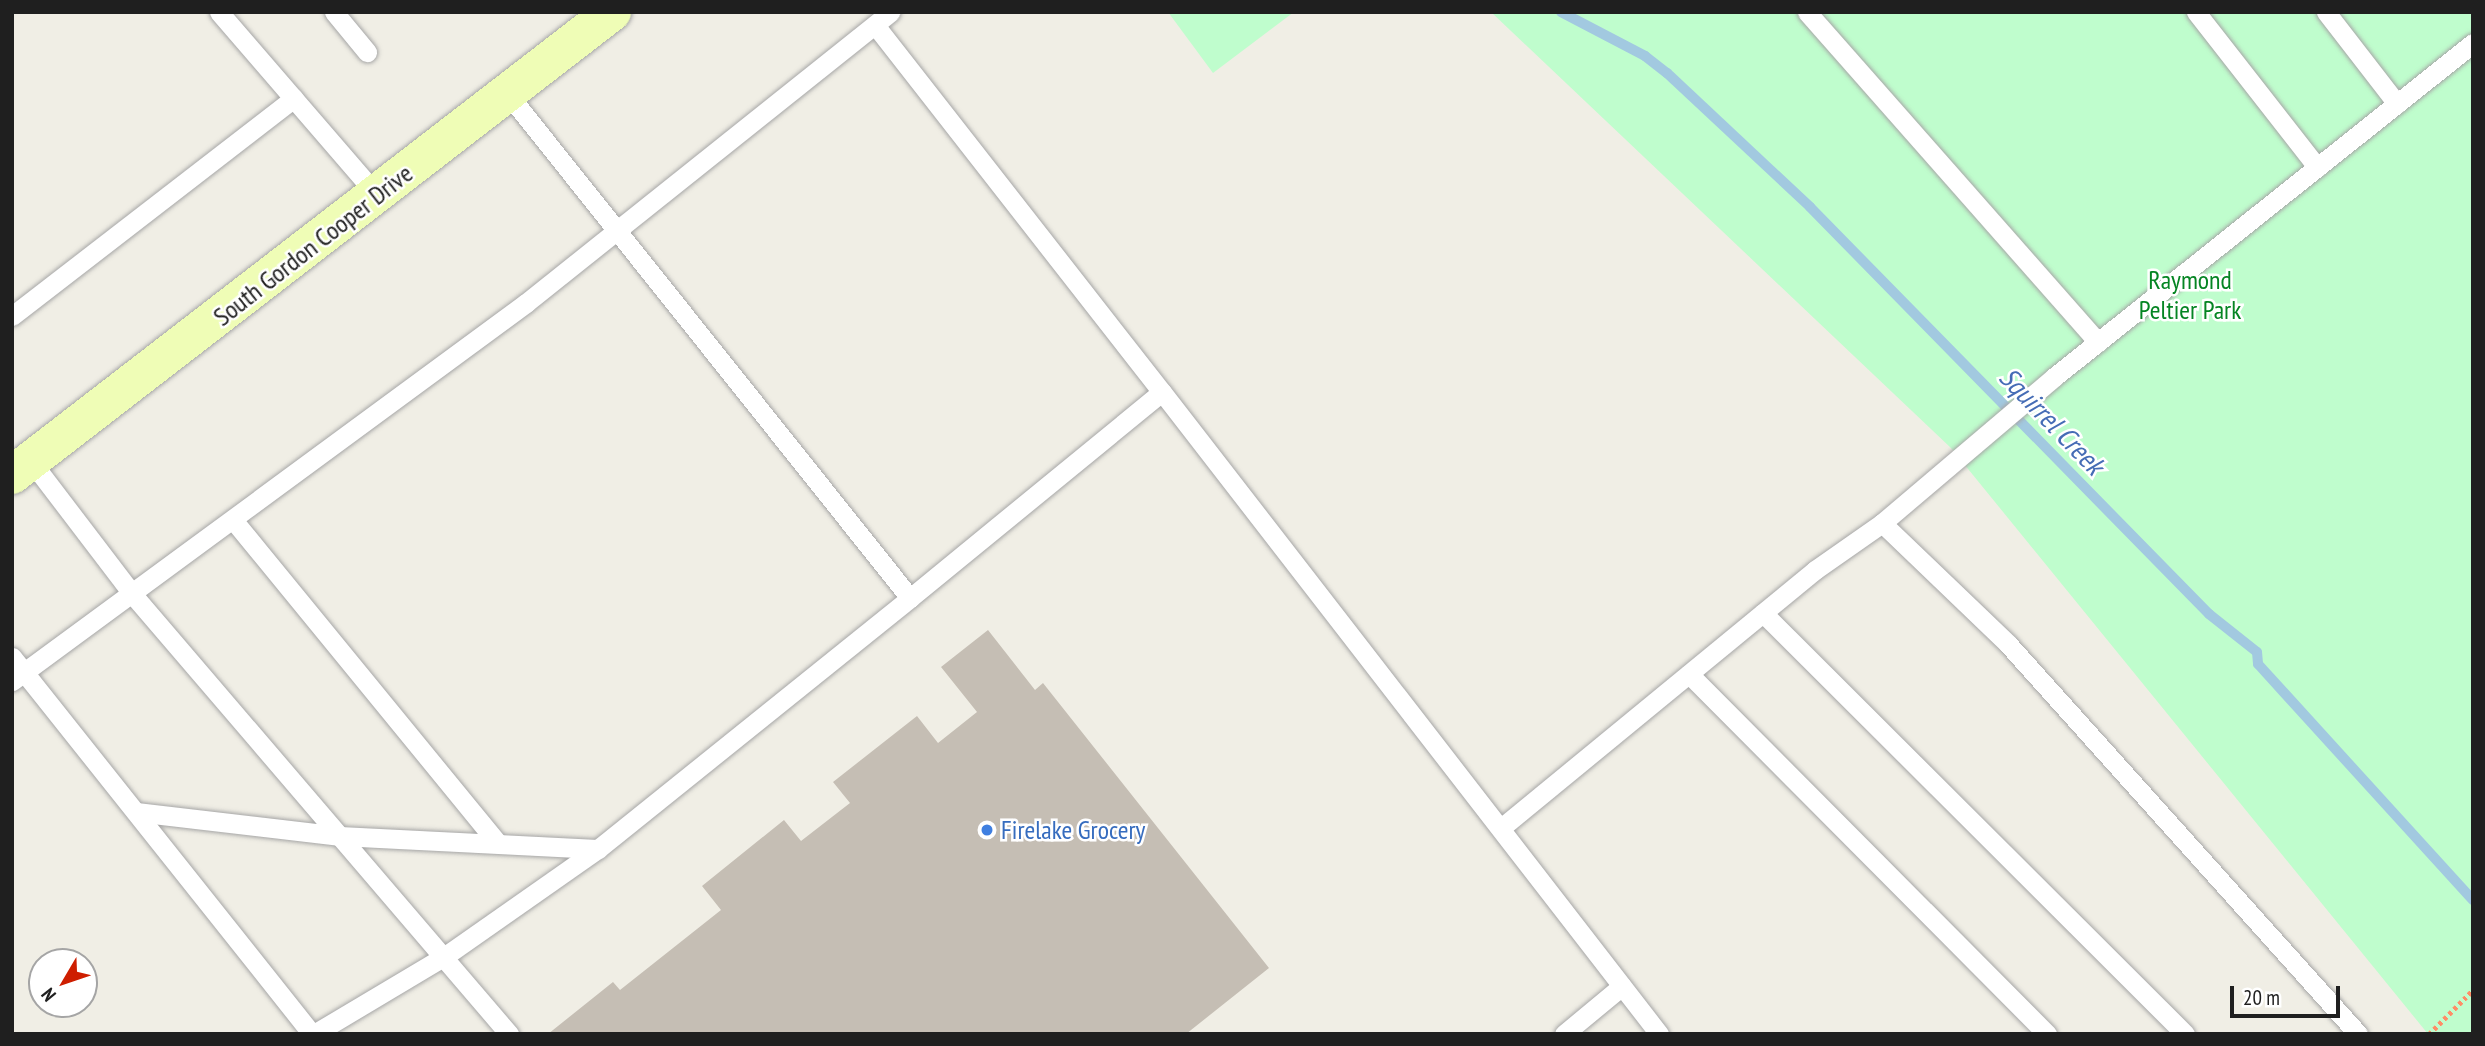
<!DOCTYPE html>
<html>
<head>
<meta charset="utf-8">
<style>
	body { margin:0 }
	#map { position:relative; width:2485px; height:1046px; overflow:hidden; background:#f0eee5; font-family:"PT Sans Narrow",sans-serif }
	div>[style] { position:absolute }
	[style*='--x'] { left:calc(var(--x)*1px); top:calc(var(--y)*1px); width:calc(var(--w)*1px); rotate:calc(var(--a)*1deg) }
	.park>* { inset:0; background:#bffdcd }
	.stream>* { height:10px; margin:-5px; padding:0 5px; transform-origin:5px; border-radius:5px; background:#a2c9e0 }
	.building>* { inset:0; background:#c5beb4 }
	.path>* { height:4.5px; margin-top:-2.25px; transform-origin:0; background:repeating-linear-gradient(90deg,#ff8d67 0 3.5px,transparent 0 7px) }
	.roads { filter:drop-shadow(0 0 2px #a6a6a6) drop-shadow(0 0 2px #a6a6a6) }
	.service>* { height:19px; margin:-9.5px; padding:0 9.5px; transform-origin:9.5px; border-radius:9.5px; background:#fff }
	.secondary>* { height:38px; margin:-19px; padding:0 19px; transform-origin:19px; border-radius:19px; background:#effdb6 }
	.dots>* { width:19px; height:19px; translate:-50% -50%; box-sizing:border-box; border:4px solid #fff; border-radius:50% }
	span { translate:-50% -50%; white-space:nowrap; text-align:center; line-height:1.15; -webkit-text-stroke:5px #fff; paint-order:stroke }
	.street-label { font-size:26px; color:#1f1f1f }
	.park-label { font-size:26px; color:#058523 }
	.shop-label { font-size:26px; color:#366cbe }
	.left { translate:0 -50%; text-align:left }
	.water-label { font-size:28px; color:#456cb5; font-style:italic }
	.frame { position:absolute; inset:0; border:14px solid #1f1f1f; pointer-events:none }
	.north { position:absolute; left:28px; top:948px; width:70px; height:70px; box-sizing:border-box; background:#fff; border:2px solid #a5a5a5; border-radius:50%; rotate:231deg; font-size:19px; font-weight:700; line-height:28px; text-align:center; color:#1f1f1f }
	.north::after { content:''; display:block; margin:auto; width:24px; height:32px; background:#ce1e00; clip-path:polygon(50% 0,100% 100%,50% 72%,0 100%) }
	.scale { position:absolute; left:2230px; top:986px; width:110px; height:32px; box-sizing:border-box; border:4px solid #1f1f1f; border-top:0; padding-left:9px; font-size:21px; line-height:24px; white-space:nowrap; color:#1f1f1f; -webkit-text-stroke:5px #fff; paint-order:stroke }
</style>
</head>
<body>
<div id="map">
	<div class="park">
		<i style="clip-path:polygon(1168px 12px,1294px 12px,1213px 73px)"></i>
		<i style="clip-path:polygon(1491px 12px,2473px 12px,2473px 1034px,2428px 1034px,1951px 448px)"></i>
	</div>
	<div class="stream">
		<i style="--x:1561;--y:12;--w:95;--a:27.6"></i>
		<i style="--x:1645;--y:56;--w:28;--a:38"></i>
		<i style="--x:1667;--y:73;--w:196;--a:43.1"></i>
		<i style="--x:1810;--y:207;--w:570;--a:45.57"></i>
		<i style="--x:2209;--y:614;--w:61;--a:38.4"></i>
		<i style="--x:2257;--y:652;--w:12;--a:85"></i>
		<i style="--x:2258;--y:664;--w:319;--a:47.7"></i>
	</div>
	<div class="building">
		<i style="clip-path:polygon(988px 630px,1035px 690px,1043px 683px,1269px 968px,1186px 1034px,548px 1034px,613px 982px,620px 990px,721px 910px,702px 886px,784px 820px,801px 841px,850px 803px,833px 782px,917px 716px,938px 743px,977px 712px,941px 667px)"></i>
	</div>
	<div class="path">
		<i style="--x:2429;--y:1034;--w:62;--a:-45"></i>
	</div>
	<div class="roads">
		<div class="service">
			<i style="--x:219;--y:12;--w:242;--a:49.2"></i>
			<i style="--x:334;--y:12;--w:52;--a:50.5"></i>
			<i style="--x:1807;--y:12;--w:440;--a:48.6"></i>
			<i style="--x:2196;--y:12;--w:197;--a:52"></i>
			<i style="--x:2326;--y:12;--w:116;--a:52.3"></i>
			<i style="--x:875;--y:25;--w:466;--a:52"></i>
			<i style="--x:12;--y:316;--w:356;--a:-37.7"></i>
			<i style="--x:31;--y:461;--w:170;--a:52.7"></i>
			<i style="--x:134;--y:596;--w:577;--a:49.43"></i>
			<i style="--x:234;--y:521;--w:414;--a:50.7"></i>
			<i style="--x:1882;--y:523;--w:226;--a:-40.3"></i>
			<i style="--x:2054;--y:377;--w:536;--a:-38.56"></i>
			<i style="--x:910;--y:598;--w:325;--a:-39.3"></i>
			<i style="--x:1162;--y:392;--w:812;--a:52.25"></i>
			<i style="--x:1763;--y:613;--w:596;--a:44.93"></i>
			<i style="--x:12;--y:657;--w:482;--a:51.5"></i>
			<i style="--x:1689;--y:674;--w:508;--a:45.16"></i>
			<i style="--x:12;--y:681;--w:638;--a:-36.33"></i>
			<i style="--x:526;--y:303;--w:466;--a:-38.6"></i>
			<i style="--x:136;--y:812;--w:204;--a:6.7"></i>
			<i style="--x:339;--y:836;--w:259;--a:2.9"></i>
			<i style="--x:598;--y:849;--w:400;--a:-38.8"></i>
			<i style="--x:910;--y:598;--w:645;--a:-128.58"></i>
			<i style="--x:1501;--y:828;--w:406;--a:-39.4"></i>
			<i style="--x:1815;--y:570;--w:82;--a:-35"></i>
			<i style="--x:1882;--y:523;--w:175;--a:43.8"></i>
			<i style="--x:2008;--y:644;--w:524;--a:48.09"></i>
			<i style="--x:314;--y:1034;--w:152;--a:-30.8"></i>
			<i style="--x:445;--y:956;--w:187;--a:-35"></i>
			<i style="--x:1564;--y:1034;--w:75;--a:-39.6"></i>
		</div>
		<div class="secondary">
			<i style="--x:12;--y:475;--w:758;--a:-37.66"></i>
		</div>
	</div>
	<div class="dots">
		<i style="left:987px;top:830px;background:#3f7fe0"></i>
	</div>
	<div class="street-label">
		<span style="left:313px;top:245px;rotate:-38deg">South Gordon Cooper Drive</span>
	</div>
	<div class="park-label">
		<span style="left:2190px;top:295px">Raymond<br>Peltier Park</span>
	</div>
	<div class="shop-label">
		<span class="left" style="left:1001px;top:830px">Firelake Grocery</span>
	</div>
	<div class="water-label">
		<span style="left:2052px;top:421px;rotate:46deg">Squirrel Creek</span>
	</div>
	<div class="frame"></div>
	<div class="north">N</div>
	<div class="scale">20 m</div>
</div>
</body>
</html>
